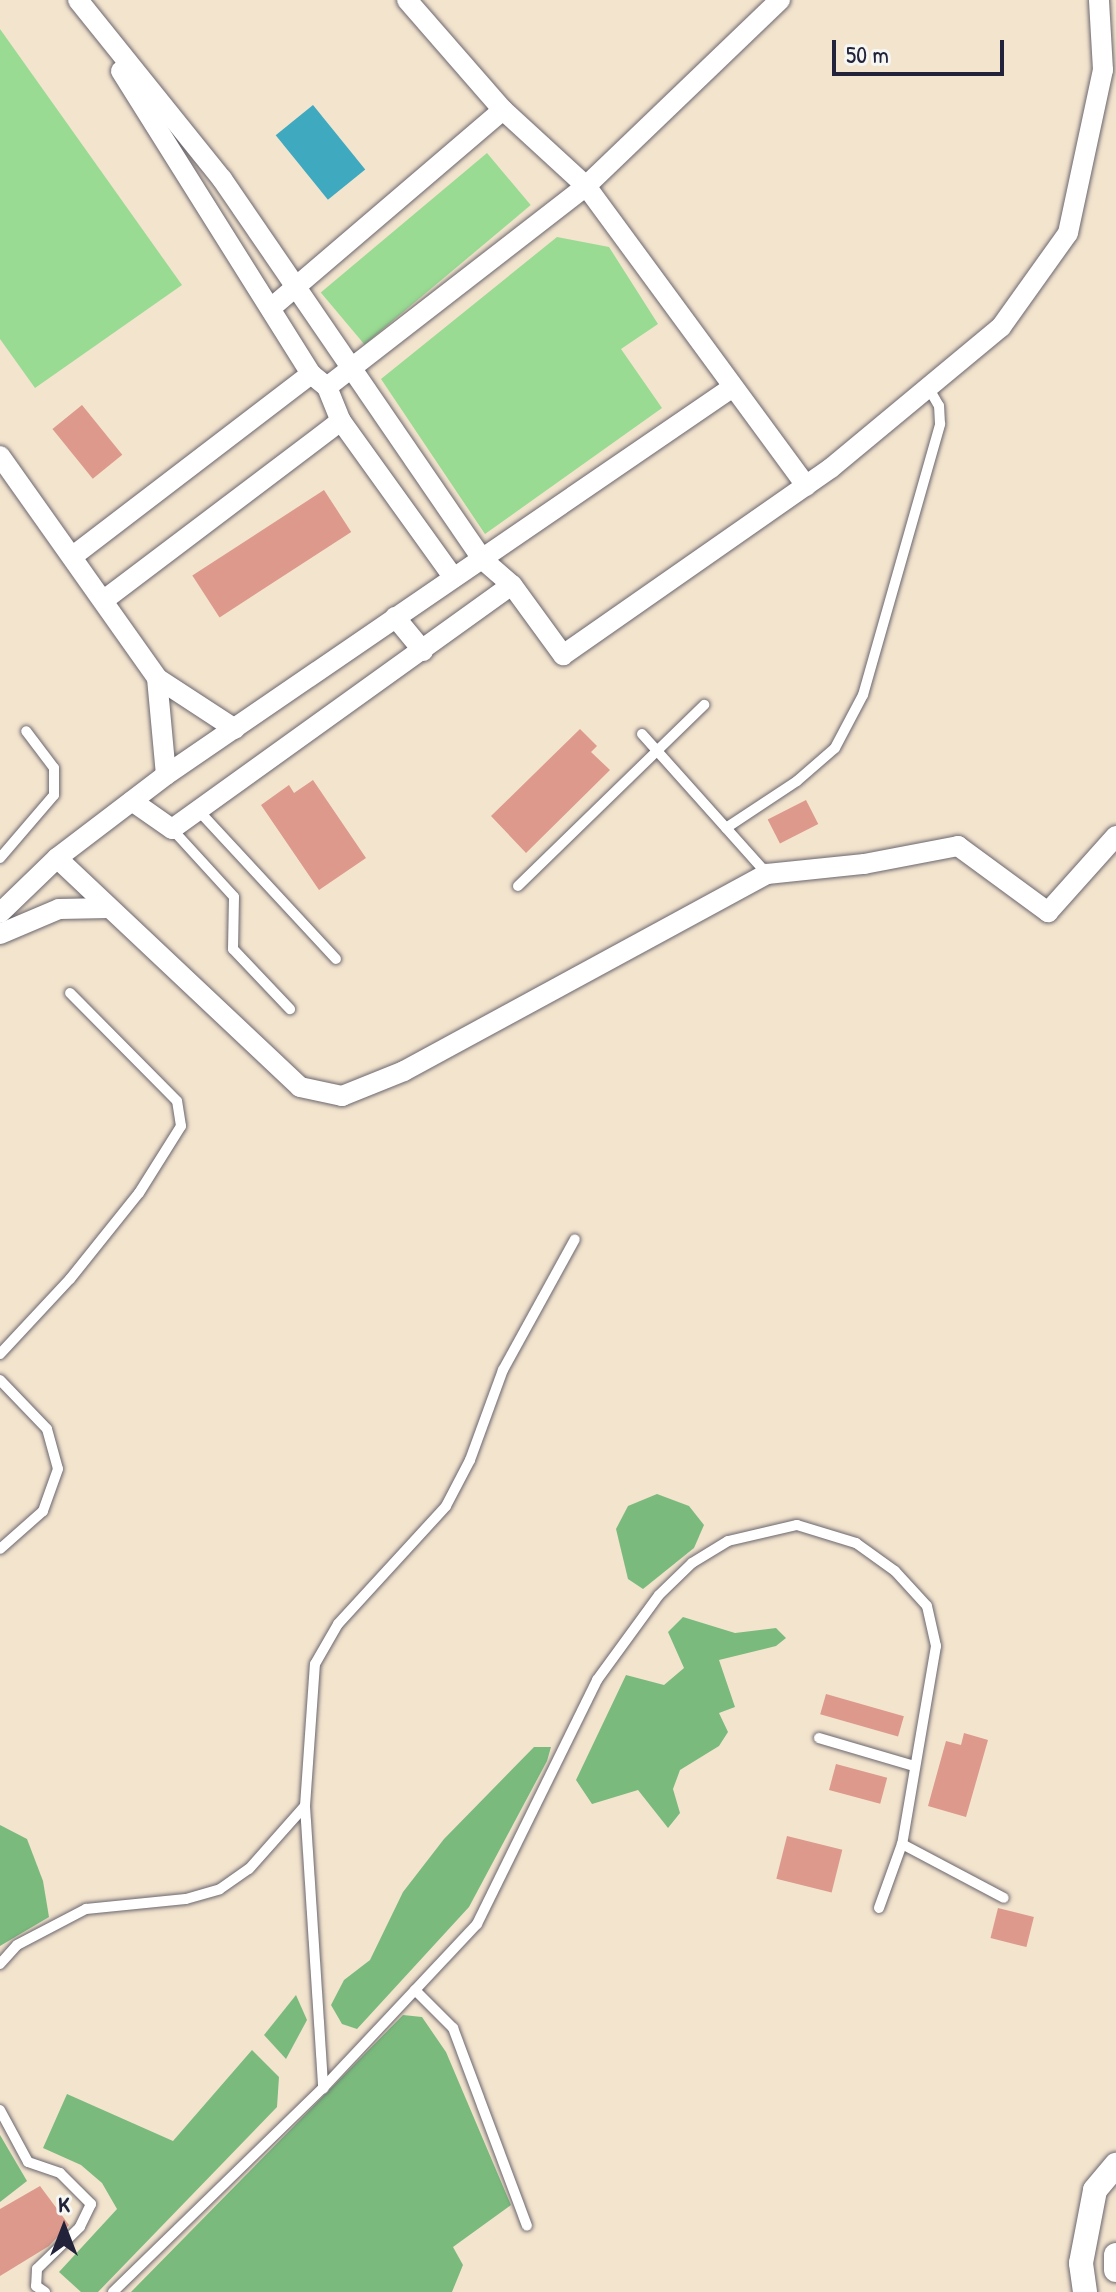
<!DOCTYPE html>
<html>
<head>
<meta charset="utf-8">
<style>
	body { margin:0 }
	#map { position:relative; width:1116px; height:2292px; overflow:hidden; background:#f3e4ce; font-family:"Patrick Hand",sans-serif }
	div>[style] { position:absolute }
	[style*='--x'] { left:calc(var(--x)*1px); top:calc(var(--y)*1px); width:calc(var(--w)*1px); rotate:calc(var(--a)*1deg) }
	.green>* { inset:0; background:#99db93; transform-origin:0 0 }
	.forest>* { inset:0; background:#7abb7d }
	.water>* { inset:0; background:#3fa9bf; transform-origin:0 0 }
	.building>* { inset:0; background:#dc998c; transform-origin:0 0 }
	.roads { filter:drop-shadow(0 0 2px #6b666e) drop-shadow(0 0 2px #6b666e) }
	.service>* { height:10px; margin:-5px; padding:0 5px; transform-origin:5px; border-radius:5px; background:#fff }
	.minor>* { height:20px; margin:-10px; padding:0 10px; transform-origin:10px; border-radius:10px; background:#fff }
	.tertiary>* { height:24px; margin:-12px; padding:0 12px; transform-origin:12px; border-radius:12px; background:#fff }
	span { translate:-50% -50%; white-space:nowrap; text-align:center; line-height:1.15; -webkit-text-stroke:6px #f6f6f2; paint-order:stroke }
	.north { position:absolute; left:24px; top:2188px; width:80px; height:80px; -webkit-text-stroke:6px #f6f6f2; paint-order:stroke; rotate:0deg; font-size:22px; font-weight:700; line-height:32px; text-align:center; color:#22223b }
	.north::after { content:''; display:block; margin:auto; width:28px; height:36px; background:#22223b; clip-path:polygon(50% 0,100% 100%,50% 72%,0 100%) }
	.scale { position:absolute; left:832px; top:40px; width:172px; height:36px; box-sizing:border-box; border:4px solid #22223b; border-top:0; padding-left:10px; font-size:24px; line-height:28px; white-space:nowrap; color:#22223b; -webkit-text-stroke:6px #f6f6f2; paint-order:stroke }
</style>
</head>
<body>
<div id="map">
	<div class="green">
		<i style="clip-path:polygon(0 29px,182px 285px,35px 388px,0 339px)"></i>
		<i style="left:487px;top:153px;width:68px;height:217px;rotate:50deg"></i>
		<i style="clip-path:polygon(557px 237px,609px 247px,658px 324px,621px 349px,662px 408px,485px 534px,381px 379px)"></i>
	</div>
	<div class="forest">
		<i style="clip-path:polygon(657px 1494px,689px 1506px,704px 1525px,694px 1548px,643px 1589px,628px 1579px,616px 1529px,628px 1506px)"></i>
		<i style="clip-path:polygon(683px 1617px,735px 1633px,776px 1628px,786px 1638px,776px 1646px,719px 1660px,735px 1707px,719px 1713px,728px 1732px,719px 1746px,680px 1770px,673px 1789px,680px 1813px,668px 1828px,638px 1790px,592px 1804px,576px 1780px,626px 1675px,664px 1685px,684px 1668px,668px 1632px)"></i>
		<i style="clip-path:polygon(534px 1747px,551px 1747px,547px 1761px,469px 1907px,357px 2029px,342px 2024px,331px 2005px,344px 1980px,370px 1960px,403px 1892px,444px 1839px)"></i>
		<i style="clip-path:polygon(0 1825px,27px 1839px,43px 1881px,49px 1917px,0 1946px)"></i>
		<i style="clip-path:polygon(296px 1995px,307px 2020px,286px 2059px,264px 2035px)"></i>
		<i style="clip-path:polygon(403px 2015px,422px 2017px,446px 2052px,511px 2205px,453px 2247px,463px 2265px,452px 2292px,131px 2292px)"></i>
		<i style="clip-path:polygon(252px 2050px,279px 2077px,277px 2107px,98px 2292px,81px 2292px,59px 2272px,117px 2209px,102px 2183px,81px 2165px,43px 2148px,67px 2094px,173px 2141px)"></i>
		<i style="clip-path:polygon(0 2135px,27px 2181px,0 2202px)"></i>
	</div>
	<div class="water">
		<i style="left:313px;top:105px;width:83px;height:48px;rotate:51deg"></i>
	</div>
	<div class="building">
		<i style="left:82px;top:405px;width:64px;height:38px;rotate:51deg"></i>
		<i style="left:324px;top:490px;width:50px;height:157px;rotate:57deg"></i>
		<i style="clip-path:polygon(580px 729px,597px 746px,591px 752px,610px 770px,526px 853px,491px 816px)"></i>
		<i style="clip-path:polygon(313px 780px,366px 858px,319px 890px,261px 805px,289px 785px,294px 793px)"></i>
		<i style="left:806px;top:800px;width:27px;height:43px;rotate:63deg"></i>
		<i style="left:826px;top:1694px;width:81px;height:21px;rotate:16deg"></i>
		<i style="clip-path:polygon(964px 1733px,988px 1740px,966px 1817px,928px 1806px,946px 1741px,961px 1745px)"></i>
		<i style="left:836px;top:1764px;width:53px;height:27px;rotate:15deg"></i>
		<i style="left:787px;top:1836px;width:57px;height:44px;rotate:14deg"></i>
		<i style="left:998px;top:1908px;width:37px;height:31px;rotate:14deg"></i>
		<i style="clip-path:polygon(40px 2186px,69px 2225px,49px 2246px,0 2276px,0 2209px)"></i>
	</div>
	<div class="roads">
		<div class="service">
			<i style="--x:642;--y:734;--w:188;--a:48.2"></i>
			<i style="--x:198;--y:810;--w:203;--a:47.2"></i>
			<i style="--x:726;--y:828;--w:85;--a:-33.5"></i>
			<i style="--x:797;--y:781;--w:50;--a:-41"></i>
			<i style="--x:835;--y:748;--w:60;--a:-62.2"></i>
			<i style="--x:863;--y:695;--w:282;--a:-74.1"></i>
			<i style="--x:940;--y:424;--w:18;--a:-93"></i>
			<i style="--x:939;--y:406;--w:22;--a:-120"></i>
			<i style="--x:172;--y:829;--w:92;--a:47.6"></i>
			<i style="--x:234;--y:897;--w:52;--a:91.1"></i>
			<i style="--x:233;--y:949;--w:83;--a:46.5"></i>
			<i style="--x:0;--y:858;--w:83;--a:-49.4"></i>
			<i style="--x:54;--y:795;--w:27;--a:-90"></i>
			<i style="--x:54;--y:768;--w:46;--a:-127.1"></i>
			<i style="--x:518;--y:886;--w:260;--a:-44.2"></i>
			<i style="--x:0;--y:1354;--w:103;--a:-47"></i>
			<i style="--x:70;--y:1279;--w:110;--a:-51.3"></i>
			<i style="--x:139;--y:1193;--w:79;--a:-57.9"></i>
			<i style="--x:181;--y:1126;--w:25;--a:-99"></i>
			<i style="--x:177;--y:1101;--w:152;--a:-134.7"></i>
			<i style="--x:0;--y:1380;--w:68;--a:46.2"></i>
			<i style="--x:47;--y:1429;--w:41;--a:74.6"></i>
			<i style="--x:58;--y:1469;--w:45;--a:109.7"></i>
			<i style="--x:43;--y:1511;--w:57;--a:138.5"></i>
			<i style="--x:819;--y:1738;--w:99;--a:16.4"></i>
			<i style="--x:305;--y:1806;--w:283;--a:86.3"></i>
			<i style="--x:902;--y:1844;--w:115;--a:27.9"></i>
			<i style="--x:0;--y:1964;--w:25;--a:-48"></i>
			<i style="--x:17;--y:1945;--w:78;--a:-27.6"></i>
			<i style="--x:86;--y:1909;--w:100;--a:-5.7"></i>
			<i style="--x:186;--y:1899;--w:35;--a:-16"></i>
			<i style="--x:220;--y:1889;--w:35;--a:-35"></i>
			<i style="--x:249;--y:1869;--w:84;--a:-48.4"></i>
			<i style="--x:305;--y:1806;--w:142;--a:-86"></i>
			<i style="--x:315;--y:1664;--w:46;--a:-60.1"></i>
			<i style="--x:338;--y:1624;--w:160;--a:-47.5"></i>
			<i style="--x:446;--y:1506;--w:52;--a:-62.4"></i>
			<i style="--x:470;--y:1460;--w:96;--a:-69.9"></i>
			<i style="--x:503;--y:1370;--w:149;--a:-61.2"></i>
			<i style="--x:415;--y:1990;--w:54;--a:45"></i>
			<i style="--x:453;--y:2028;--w:211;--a:69.5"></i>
			<i style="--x:0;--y:2110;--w:59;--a:61.7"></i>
			<i style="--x:28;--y:2162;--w:34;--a:19"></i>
			<i style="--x:60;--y:2173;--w:44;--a:45"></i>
			<i style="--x:91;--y:2204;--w:25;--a:116"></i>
			<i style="--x:80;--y:2227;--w:60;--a:135.7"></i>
			<i style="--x:37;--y:2269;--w:17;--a:93"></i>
			<i style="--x:36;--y:2286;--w:11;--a:34"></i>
			<i style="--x:113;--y:2292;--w:293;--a:-44.2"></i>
			<i style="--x:323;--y:2088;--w:225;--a:-46.8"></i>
			<i style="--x:477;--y:1924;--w:272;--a:-63.8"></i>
			<i style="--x:597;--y:1680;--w:105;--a:-53.9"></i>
			<i style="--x:659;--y:1595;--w:46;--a:-44.1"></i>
			<i style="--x:692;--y:1563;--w:42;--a:-31.4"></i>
			<i style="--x:728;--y:1541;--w:71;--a:-13.1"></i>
			<i style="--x:797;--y:1525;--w:62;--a:17"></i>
			<i style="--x:856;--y:1543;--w:48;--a:35.7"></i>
			<i style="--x:895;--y:1571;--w:47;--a:47.6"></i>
			<i style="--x:927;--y:1606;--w:41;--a:77.3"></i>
			<i style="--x:936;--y:1646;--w:201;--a:99.7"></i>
			<i style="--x:902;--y:1844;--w:68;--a:109.8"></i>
		</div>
		<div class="minor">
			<i style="--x:78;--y:0;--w:230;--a:51.2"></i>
			<i style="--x:222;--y:179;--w:460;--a:55.6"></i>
			<i style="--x:482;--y:559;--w:40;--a:41"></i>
			<i style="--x:512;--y:585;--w:87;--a:53.9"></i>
			<i style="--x:563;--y:655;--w:327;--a:-34.9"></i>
			<i style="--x:831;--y:468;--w:221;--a:-39.7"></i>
			<i style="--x:1001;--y:327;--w:115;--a:-54.5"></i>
			<i style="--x:1068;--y:233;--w:167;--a:-77.9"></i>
			<i style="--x:1103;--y:70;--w:70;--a:-93.3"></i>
			<i style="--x:407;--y:0;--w:146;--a:48.9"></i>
			<i style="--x:503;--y:110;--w:113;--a:42.5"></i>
			<i style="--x:586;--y:186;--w:372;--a:53.7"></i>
			<i style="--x:121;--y:71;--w:358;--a:57.9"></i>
			<i style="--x:311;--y:374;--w:21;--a:39"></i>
			<i style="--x:327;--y:387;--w:37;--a:68"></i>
			<i style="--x:341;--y:421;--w:193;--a:54.3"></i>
			<i style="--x:271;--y:308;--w:305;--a:-40.5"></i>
			<i style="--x:327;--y:387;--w:328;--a:-37.8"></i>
			<i style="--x:586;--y:186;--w:269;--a:-43.8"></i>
			<i style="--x:0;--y:456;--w:272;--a:54.7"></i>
			<i style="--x:157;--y:678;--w:97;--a:84.7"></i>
			<i style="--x:166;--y:775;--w:137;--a:142.7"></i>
			<i style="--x:57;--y:858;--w:79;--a:136"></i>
			<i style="--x:73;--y:556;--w:300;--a:-37.4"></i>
			<i style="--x:104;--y:600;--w:297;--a:-37.1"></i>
			<i style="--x:395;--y:617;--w:44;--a:50.5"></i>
			<i style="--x:157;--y:678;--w:93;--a:33.2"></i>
			<i style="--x:166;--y:775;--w:683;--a:-34.39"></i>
			<i style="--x:132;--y:801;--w:49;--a:35"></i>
			<i style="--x:172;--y:829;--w:418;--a:-35.7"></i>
			<i style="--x:57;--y:858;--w:334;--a:43.3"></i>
			<i style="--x:300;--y:1087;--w:43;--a:12.1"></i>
			<i style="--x:342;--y:1096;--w:67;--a:-22"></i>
			<i style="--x:404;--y:1071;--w:413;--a:-28.5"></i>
			<i style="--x:767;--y:874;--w:98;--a:-5.9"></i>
			<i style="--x:864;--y:864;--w:96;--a:-10.8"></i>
			<i style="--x:958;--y:846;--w:112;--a:36.3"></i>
			<i style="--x:1048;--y:912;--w:102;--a:-48.2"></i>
			<i style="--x:0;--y:934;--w:64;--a:-23"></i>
			<i style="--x:59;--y:909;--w:50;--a:-1.1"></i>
		</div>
		<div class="tertiary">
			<i style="--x:1116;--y:2255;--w:15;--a:90"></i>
			<i style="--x:1085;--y:2292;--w:29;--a:-98"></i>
			<i style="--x:1081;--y:2263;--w:74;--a:-79.1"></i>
			<i style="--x:1095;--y:2190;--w:33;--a:-50"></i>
		</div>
	</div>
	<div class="north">K</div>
	<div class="scale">50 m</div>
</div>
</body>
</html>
